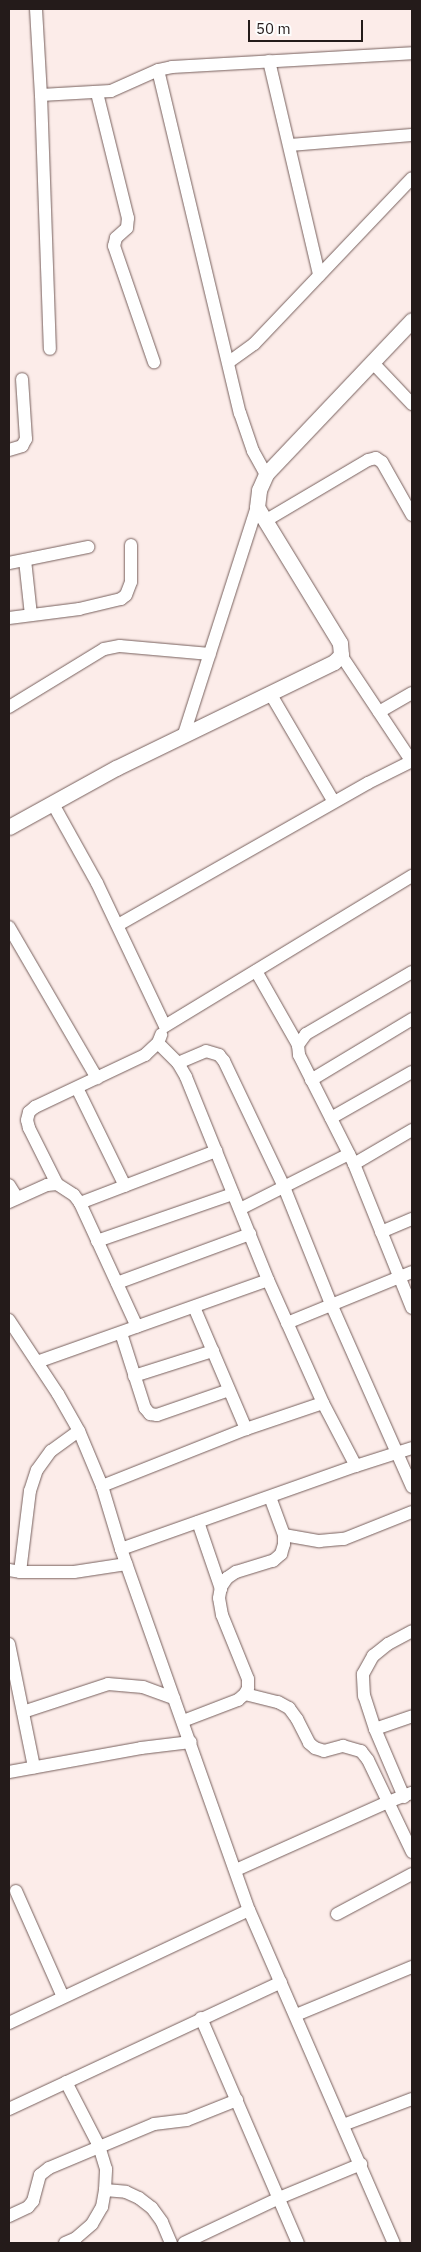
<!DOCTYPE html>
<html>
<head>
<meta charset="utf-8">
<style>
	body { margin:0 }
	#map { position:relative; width:421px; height:2252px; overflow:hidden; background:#fcece9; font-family:"IBM Plex Sans",sans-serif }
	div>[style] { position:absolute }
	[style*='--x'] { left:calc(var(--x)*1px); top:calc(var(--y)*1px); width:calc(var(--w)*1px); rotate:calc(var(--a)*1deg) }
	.roads { filter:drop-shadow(0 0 1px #77605d) drop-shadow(0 0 1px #77605d) }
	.minor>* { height:12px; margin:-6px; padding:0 6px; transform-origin:6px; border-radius:6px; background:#fff }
	.tertiary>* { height:15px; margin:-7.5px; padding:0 7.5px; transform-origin:7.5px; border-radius:7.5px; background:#fff }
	span { translate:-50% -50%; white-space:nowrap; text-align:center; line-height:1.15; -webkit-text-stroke:5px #fdfdfd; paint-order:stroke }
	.frame { position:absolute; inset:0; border:10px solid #241b1a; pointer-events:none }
	.scale { position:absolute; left:248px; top:20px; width:115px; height:22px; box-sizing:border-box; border:2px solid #241b1a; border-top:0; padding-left:6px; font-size:15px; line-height:18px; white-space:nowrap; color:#241b1a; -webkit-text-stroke:4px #fdfdfd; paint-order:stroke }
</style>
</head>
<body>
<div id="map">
	<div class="roads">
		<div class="minor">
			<i style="--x:36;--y:9;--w:86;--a:86.7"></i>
			<i style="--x:41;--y:95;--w:254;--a:88"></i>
			<i style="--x:269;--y:61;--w:220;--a:76.8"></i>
			<i style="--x:158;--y:70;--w:353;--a:76.6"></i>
			<i style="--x:240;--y:413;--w:40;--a:71.1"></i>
			<i style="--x:253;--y:451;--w:26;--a:61"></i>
			<i style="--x:97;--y:93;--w:129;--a:76.1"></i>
			<i style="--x:128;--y:218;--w:10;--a:96"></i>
			<i style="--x:127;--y:228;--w:15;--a:138"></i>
			<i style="--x:116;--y:238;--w:8;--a:104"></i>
			<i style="--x:114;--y:246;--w:123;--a:71"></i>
			<i style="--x:41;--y:95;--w:70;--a:-3.3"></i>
			<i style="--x:111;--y:91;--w:51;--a:-24.1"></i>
			<i style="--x:158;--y:70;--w:14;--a:-12"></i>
			<i style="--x:172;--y:67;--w:240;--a:-3.3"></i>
			<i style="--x:290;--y:145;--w:122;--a:-4.7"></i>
			<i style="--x:229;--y:362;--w:31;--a:-36"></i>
			<i style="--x:254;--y:344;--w:229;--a:-46.4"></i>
			<i style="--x:373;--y:363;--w:57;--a:46.4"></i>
			<i style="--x:9;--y:450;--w:14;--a:-17"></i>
			<i style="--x:22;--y:446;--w:8;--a:-60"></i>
			<i style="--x:26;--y:439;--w:60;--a:-93.8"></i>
			<i style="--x:265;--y:521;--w:120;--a:-30.6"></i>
			<i style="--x:368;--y:460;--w:8;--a:-14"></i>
			<i style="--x:376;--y:458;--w:7;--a:34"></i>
			<i style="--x:382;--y:462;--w:61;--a:60.5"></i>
			<i style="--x:25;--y:560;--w:55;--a:83.8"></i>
			<i style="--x:9;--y:563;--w:81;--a:-11.4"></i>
			<i style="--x:9;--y:618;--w:71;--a:-7.3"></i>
			<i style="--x:79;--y:609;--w:43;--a:-13.4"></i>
			<i style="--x:121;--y:599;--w:6;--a:-39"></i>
			<i style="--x:126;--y:595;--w:14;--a:-69"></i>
			<i style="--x:131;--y:582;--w:37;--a:-90"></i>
			<i style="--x:341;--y:655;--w:128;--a:56.4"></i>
			<i style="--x:270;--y:693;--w:126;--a:59.6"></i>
			<i style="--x:9;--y:707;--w:111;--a:-31.4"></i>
			<i style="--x:104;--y:649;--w:16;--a:-11"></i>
			<i style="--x:120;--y:646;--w:90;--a:5.1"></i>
			<i style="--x:379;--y:712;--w:38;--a:-30"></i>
			<i style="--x:184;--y:734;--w:238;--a:-72.2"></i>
			<i style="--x:53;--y:804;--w:90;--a:60.9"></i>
			<i style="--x:97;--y:883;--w:158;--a:64.6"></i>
			<i style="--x:165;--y:1026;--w:289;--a:-31.3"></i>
			<i style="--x:118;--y:925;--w:288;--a:-29.6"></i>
			<i style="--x:368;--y:783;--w:49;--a:-26.6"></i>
			<i style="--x:9;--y:927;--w:175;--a:59.8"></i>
			<i style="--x:256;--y:971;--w:85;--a:60.4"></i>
			<i style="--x:412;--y:972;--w:123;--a:149.7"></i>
			<i style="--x:306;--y:1034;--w:14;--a:126"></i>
			<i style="--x:298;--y:1045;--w:10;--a:84"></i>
			<i style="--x:299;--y:1055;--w:122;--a:63.2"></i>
			<i style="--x:354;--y:1164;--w:155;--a:68.1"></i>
			<i style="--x:158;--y:1043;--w:28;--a:45"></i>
			<i style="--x:178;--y:1063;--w:16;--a:60"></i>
			<i style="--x:186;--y:1077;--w:219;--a:68"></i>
			<i style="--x:268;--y:1280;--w:135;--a:65.9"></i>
			<i style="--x:323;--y:1403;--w:71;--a:62.4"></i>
			<i style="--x:178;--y:1063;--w:30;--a:-23"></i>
			<i style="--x:206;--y:1051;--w:14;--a:17"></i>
			<i style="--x:219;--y:1055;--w:8;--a:50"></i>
			<i style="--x:224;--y:1061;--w:140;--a:64.5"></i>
			<i style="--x:284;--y:1187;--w:126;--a:68.1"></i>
			<i style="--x:331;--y:1304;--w:200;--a:66.1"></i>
			<i style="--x:311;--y:1080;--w:118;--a:-31.1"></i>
			<i style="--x:77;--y:1088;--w:109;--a:63.9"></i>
			<i style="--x:331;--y:1118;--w:93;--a:-29.6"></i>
			<i style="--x:354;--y:1164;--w:67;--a:-30.4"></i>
			<i style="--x:57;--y:1184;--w:63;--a:-116.6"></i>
			<i style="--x:29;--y:1128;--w:8;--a:-104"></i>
			<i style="--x:27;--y:1120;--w:8;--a:-76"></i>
			<i style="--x:29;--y:1112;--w:8;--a:-40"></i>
			<i style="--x:35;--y:1107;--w:122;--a:-25.3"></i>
			<i style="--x:145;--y:1055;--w:18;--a:-43"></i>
			<i style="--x:158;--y:1043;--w:9;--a:-69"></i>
			<i style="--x:9;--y:1185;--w:15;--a:58"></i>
			<i style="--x:9;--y:1202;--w:42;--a:-24.1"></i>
			<i style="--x:47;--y:1185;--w:10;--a:-6"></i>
			<i style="--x:57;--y:1184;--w:20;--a:33"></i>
			<i style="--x:74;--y:1195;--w:10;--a:53"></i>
			<i style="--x:80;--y:1203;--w:136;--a:65.3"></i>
			<i style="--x:80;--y:1203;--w:146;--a:-20.9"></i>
			<i style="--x:240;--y:1209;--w:122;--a:-26.8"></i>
			<i style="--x:381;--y:1232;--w:34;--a:-23"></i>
			<i style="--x:97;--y:1241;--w:144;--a:-19.1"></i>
			<i style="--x:117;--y:1283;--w:142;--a:-20.2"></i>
			<i style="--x:194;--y:1307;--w:133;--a:66.9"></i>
			<i style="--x:9;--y:1320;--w:89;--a:56.5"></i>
			<i style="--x:58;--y:1394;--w:43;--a:60.4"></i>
			<i style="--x:79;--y:1431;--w:60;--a:67.3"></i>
			<i style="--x:102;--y:1486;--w:66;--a:73.2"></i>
			<i style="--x:121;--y:1549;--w:383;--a:70.5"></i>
			<i style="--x:249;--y:1910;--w:363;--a:66.5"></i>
			<i style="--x:287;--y:1323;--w:135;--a:-22.2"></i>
			<i style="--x:121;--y:1333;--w:79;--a:72.3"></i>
			<i style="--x:145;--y:1408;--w:8;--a:50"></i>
			<i style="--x:150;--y:1414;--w:7;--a:8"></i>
			<i style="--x:157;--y:1415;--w:76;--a:-19.1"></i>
			<i style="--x:37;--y:1362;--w:245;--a:-19.5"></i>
			<i style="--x:134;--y:1376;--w:83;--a:-17.6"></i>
			<i style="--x:102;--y:1486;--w:155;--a:-21.6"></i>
			<i style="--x:246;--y:1429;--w:81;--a:-18.7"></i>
			<i style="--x:198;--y:1522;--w:71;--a:71.1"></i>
			<i style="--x:284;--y:1535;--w:36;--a:10"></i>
			<i style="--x:319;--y:1541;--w:25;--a:-5"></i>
			<i style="--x:344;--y:1539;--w:73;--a:-21.7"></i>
			<i style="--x:121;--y:1549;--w:249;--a:-19.5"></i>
			<i style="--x:356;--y:1466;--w:59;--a:-17.8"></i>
			<i style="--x:9;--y:1570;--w:11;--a:10"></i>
			<i style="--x:20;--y:1572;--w:54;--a:0"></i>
			<i style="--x:74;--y:1572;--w:53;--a:-8.7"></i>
			<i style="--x:20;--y:1572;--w:82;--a:-83"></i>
			<i style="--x:30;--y:1491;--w:22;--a:-72"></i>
			<i style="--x:37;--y:1470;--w:24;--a:-54"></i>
			<i style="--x:51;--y:1451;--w:34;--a:-36"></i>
			<i style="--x:9;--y:1644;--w:126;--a:78.5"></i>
			<i style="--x:245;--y:1694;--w:34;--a:14"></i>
			<i style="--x:278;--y:1702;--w:13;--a:29"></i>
			<i style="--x:289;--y:1708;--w:14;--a:54"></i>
			<i style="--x:297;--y:1719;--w:27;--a:63"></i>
			<i style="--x:309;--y:1743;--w:8;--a:40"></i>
			<i style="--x:315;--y:1748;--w:9;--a:18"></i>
			<i style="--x:324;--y:1751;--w:20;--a:-15"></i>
			<i style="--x:343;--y:1746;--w:19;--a:16"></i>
			<i style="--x:361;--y:1751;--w:11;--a:52"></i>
			<i style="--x:368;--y:1760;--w:102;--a:64.4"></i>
			<i style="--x:23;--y:1712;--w:89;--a:-18.2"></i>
			<i style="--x:108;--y:1684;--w:35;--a:5"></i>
			<i style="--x:143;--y:1687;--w:33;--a:20"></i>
			<i style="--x:183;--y:1721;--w:59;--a:-20.9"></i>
			<i style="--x:238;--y:1700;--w:9;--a:-41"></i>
			<i style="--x:245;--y:1694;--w:7;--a:-63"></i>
			<i style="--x:248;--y:1688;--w:9;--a:-90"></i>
			<i style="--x:248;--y:1679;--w:69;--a:-112.1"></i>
			<i style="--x:222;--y:1615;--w:17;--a:-100"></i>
			<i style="--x:219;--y:1598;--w:11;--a:-80"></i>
			<i style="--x:221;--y:1587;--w:11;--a:-56"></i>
			<i style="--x:227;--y:1578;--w:11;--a:-34"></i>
			<i style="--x:236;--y:1572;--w:39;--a:-17"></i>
			<i style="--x:273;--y:1561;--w:11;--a:-41"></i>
			<i style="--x:281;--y:1554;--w:10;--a:-73"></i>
			<i style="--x:284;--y:1544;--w:9;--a:-90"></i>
			<i style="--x:284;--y:1535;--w:40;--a:-110.2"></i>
			<i style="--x:375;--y:1729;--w:39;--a:-19"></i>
			<i style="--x:9;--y:1772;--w:134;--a:-10.3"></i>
			<i style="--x:141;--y:1748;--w:50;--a:-6.8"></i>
			<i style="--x:404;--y:1797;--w:74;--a:-113.1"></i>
			<i style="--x:375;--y:1729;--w:35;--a:-108"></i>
			<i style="--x:364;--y:1696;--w:22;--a:-93"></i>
			<i style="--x:363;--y:1674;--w:21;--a:-61"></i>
			<i style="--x:373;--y:1656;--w:19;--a:-39"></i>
			<i style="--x:388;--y:1644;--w:27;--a:-28"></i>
			<i style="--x:236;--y:1870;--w:167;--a:-24.1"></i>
			<i style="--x:388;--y:1802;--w:26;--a:-21"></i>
			<i style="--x:16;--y:1891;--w:116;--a:66.1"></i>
			<i style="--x:337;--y:1914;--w:85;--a:-28.1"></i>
			<i style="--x:296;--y:2015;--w:126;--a:-22.5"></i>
			<i style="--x:201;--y:2018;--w:245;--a:66.7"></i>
			<i style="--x:9;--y:2023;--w:265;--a:-25.2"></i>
			<i style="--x:9;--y:2109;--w:300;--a:-25"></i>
			<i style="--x:343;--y:2125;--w:74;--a:-20.6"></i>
			<i style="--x:105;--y:2190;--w:21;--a:5"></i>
			<i style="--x:126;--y:2192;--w:14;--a:25"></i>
			<i style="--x:139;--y:2198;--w:16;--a:38"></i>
			<i style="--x:152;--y:2208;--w:17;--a:54"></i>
			<i style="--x:162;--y:2222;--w:23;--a:67"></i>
			<i style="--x:9;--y:2216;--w:21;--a:-25"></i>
			<i style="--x:28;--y:2207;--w:8;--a:-50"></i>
			<i style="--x:33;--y:2201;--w:27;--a:-75"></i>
			<i style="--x:40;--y:2175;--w:11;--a:-38"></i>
			<i style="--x:49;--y:2168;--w:114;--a:-22.7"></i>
			<i style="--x:154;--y:2124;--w:33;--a:-7"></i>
			<i style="--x:187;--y:2120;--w:54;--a:-21.8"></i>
			<i style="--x:65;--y:2243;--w:12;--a:-24"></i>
			<i style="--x:76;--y:2238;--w:21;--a:-41"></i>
			<i style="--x:92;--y:2224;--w:20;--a:-60"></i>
			<i style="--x:102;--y:2207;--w:17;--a:-80"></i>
			<i style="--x:105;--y:2190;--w:21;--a:-87"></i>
			<i style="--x:106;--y:2169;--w:24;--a:-107"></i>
			<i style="--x:99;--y:2146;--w:72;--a:-117.3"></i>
			<i style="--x:184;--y:2243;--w:105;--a:-25.3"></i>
			<i style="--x:279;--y:2198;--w:89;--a:-22.5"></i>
		</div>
		<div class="tertiary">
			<i style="--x:9;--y:827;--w:122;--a:-28.9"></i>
			<i style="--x:116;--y:768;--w:242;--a:-25.9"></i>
			<i style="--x:334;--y:662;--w:10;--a:-45"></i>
			<i style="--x:341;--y:655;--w:12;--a:-95"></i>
			<i style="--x:340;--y:643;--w:159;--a:-121.4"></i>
			<i style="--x:257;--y:507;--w:17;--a:-83"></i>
			<i style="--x:259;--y:490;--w:17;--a:-66"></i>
			<i style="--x:266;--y:474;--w:212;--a:-46.5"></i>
		</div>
	</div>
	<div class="frame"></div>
	<div class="scale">50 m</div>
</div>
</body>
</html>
